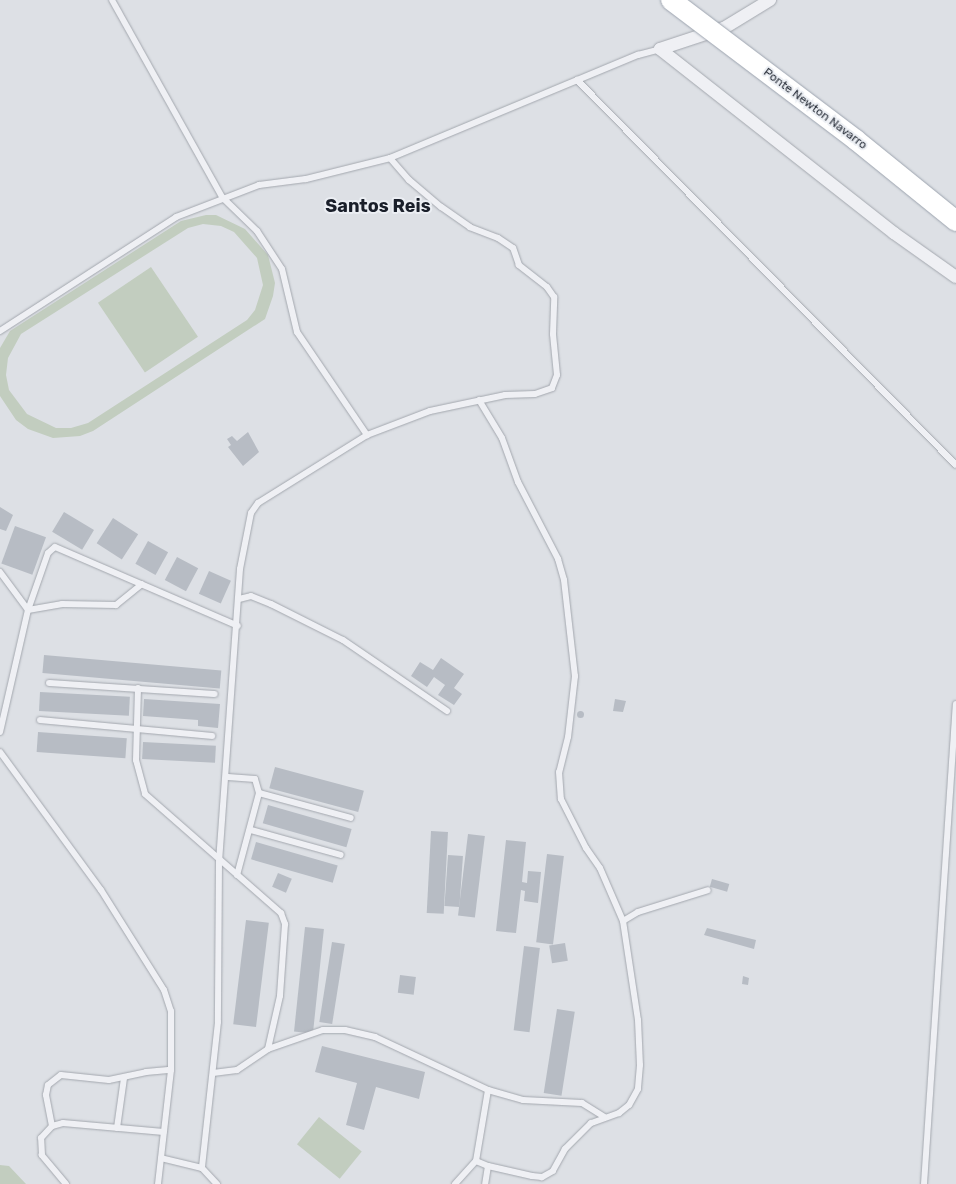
<!DOCTYPE html>
<html>
<head>
<meta charset="utf-8">
<style>
	body { margin:0 }
	#map { position:relative; width:956px; height:1184px; overflow:hidden; background:#dde0e5; font-family:Rubik,sans-serif }
	div>[style] { position:absolute }
	[style*='--x'] { left:calc(var(--x)*1px); top:calc(var(--y)*1px); width:calc(var(--w)*1px); rotate:calc(var(--a)*1deg) }
	.green>* { inset:0; background:#c2cdbf; transform-origin:0 0 }
	.building>* { inset:0; background:#b7bcc4; transform-origin:0 0 }
	.round { border-radius:50% }
	.roads { filter:drop-shadow(0 0 1px #a3a7ae) drop-shadow(0 0 1px #a3a7ae) }
	.lane>* { height:6px; margin:-3px; padding:0 3px; transform-origin:3px; border-radius:3px; background:#eff0f4 }
	.street>* { height:12px; margin:-6px; padding:0 6px; transform-origin:6px; border-radius:6px; background:#eff0f4 }
	.bridges { filter:drop-shadow(0 0 1px #9da4af) drop-shadow(0 0 1px #9da4af) }
	.primary-bridge>* { height:20px; margin:-10px; padding:0 10px; transform-origin:10px; border-radius:10px; background:#fff }
	span { translate:-50% -50%; white-space:nowrap; text-align:center; line-height:1.15; -webkit-text-stroke:4px #ebeef3; paint-order:stroke }
	.street-label { font-size:12px; color:#282e39 }
	.district-label { font-size:18px; color:#1a1f2a; font-weight:700 }
</style>
</head>
<body>
<div id="map">
	<div class="green">
		<i style="clip-path:polygon(evenodd,206px 215px,216px 215px,245px 229px,268px 255px,275px 283px,273px 296px,265px 319px,93px 431px,80px 436px,53px 438px,28px 429px,16px 420px,0 396px,0 348px,10px 331px,181px 221px,206px 215px,203px 224px,221px 226px,234px 232px,257px 258px,263px 285px,255px 310px,247px 320px,88px 423px,71px 428px,56px 428px,27px 414px,9px 390px,6px 375px,8px 358px,21px 334px,188px 228px,203px 224px)"></i>
		<i style="left:151px;top:267px;width:84px;height:64px;rotate:56deg"></i>
		<i style="left:319px;top:1117px;width:55px;height:35px;rotate:39deg"></i>
		<i style="clip-path:polygon(0 1165px,9px 1166px,26px 1184px,0 1184px)"></i>
	</div>
	<div class="building">
		<i style="clip-path:polygon(248px 432px,259px 452px,243px 466px,228px 447px,231px 445px,227px 439px,232px 436px,237px 441px)"></i>
		<i style="clip-path:polygon(0 507px,13px 515px,6px 531px,0 529px)"></i>
		<i style="left:64px;top:512px;width:35px;height:23px;rotate:31deg"></i>
		<i style="left:113px;top:518px;width:30px;height:30px;rotate:33deg"></i>
		<i style="left:15px;top:526px;width:33px;height:40px;rotate:20deg"></i>
		<i style="left:148px;top:541px;width:23px;height:26px;rotate:29deg"></i>
		<i style="left:177px;top:557px;width:24px;height:26px;rotate:28deg"></i>
		<i style="left:209px;top:571px;width:24px;height:25px;rotate:24deg"></i>
		<i style="left:44px;top:655px;width:178px;height:18px;rotate:5deg"></i>
		<i style="clip-path:polygon(441px 658px,464px 674px,454px 688px,462px 694px,454px 705px,438px 695px,445px 685px,434px 677px,427px 687px,411px 676px,420px 662px,433px 670px)"></i>
		<i style="left:40px;top:692px;width:90px;height:19px;rotate:3deg"></i>
		<i style="clip-path:polygon(144px 699px,220px 704px,218px 728px,198px 726px,198px 720px,143px 716px)"></i>
		<i style="clip-path:polygon(615px 699px,626px 701px,623px 712px,613px 711px)"></i>
		<i class="round" style="left:576.5px;top:710.5px;width:7px;height:7px"></i>
		<i style="left:38px;top:732px;width:89px;height:20px;rotate:4deg"></i>
		<i style="left:143px;top:742px;width:73px;height:17px;rotate:3deg"></i>
		<i style="left:275px;top:767px;width:92px;height:22px;rotate:15deg"></i>
		<i style="left:268px;top:805px;width:87px;height:19px;rotate:16deg"></i>
		<i style="left:431px;top:831px;width:17px;height:82px;rotate:3deg"></i>
		<i style="left:468px;top:834px;width:17px;height:82px;rotate:7deg"></i>
		<i style="clip-path:polygon(506px 840px,526px 842px,522px 882px,527px 883px,528px 871px,541px 872px,538px 903px,524px 901px,525px 891px,521px 890px,516px 933px,496px 931px)"></i>
		<i style="left:256px;top:842px;width:85px;height:18px;rotate:16deg"></i>
		<i style="left:547px;top:854px;width:17px;height:89px;rotate:7deg"></i>
		<i style="left:448px;top:855px;width:15px;height:51px;rotate:4deg"></i>
		<i style="left:278px;top:873px;width:15px;height:15px;rotate:23deg"></i>
		<i style="left:712px;top:879px;width:18px;height:8px;rotate:16deg"></i>
		<i style="left:246px;top:920px;width:23px;height:105px;rotate:7deg"></i>
		<i style="left:305px;top:927px;width:19px;height:105px;rotate:6deg"></i>
		<i style="clip-path:polygon(707px 928px,756px 940px,754px 949px,704px 935px)"></i>
		<i style="left:332px;top:942px;width:13px;height:81px;rotate:9deg"></i>
		<i style="left:565px;top:943px;width:18px;height:16px;rotate:81deg"></i>
		<i style="left:524px;top:946px;width:16px;height:85px;rotate:7deg"></i>
		<i style="left:400px;top:975px;width:16px;height:18px;rotate:7deg"></i>
		<i style="clip-path:polygon(743px 976px,749px 978px,748px 985px,742px 984px)"></i>
		<i style="left:557px;top:1009px;width:18px;height:85px;rotate:9deg"></i>
		<i style="clip-path:polygon(322px 1046px,425px 1072px,419px 1099px,376px 1087px,364px 1130px,346px 1125px,357px 1083px,315px 1072px)"></i>
	</div>
	<div class="roads">
		<div class="lane">
			<i style="--x:112;--y:0;--w:226;--a:60.8"></i>
			<i style="--x:222;--y:197;--w:49;--a:44.2"></i>
			<i style="--x:257;--y:231;--w:45;--a:56.7"></i>
			<i style="--x:282;--y:269;--w:65;--a:76.6"></i>
			<i style="--x:297;--y:332;--w:125;--a:55.8"></i>
			<i style="--x:367;--y:435;--w:128;--a:148"></i>
			<i style="--x:258;--y:503;--w:12;--a:125"></i>
			<i style="--x:251;--y:513;--w:57;--a:101.1"></i>
			<i style="--x:240;--y:569;--w:294;--a:94.1"></i>
			<i style="--x:219;--y:862;--w:160;--a:90.4"></i>
			<i style="--x:218;--y:1022;--w:147;--a:96.3"></i>
			<i style="--x:202;--y:1168;--w:42;--a:-166.3"></i>
			<i style="--x:577;--y:80;--w:540;--a:45.45"></i>
			<i style="--x:0;--y:331;--w:210;--a:-32.9"></i>
			<i style="--x:176;--y:217;--w:89;--a:-21.1"></i>
			<i style="--x:259;--y:185;--w:47;--a:-7.3"></i>
			<i style="--x:306;--y:179;--w:87;--a:-14"></i>
			<i style="--x:390;--y:158;--w:269;--a:-22.6"></i>
			<i style="--x:638;--y:55;--w:23;--a:-15"></i>
			<i style="--x:479;--y:400;--w:44;--a:58.8"></i>
			<i style="--x:502;--y:438;--w:47;--a:70"></i>
			<i style="--x:518;--y:482;--w:87;--a:62.5"></i>
			<i style="--x:558;--y:559;--w:22;--a:74"></i>
			<i style="--x:564;--y:580;--w:97;--a:83.5"></i>
			<i style="--x:575;--y:676;--w:61;--a:96.5"></i>
			<i style="--x:568;--y:737;--w:36;--a:104"></i>
			<i style="--x:559;--y:772;--w:27;--a:86"></i>
			<i style="--x:561;--y:799;--w:55;--a:63"></i>
			<i style="--x:586;--y:848;--w:24;--a:55"></i>
			<i style="--x:600;--y:868;--w:58;--a:66.5"></i>
			<i style="--x:623;--y:921;--w:100;--a:81.4"></i>
			<i style="--x:638;--y:1020;--w:45;--a:87.5"></i>
			<i style="--x:640;--y:1065;--w:24;--a:95"></i>
			<i style="--x:638;--y:1089;--w:18;--a:119"></i>
			<i style="--x:629;--y:1105;--w:13;--a:141"></i>
			<i style="--x:619;--y:1113;--w:30;--a:160"></i>
			<i style="--x:591;--y:1123;--w:37;--a:135"></i>
			<i style="--x:565;--y:1149;--w:25;--a:119"></i>
			<i style="--x:553;--y:1171;--w:13;--a:151"></i>
			<i style="--x:542;--y:1177;--w:10;--a:-174"></i>
			<i style="--x:532;--y:1176;--w:45;--a:-167.2"></i>
			<i style="--x:367;--y:435;--w:67;--a:-20.9"></i>
			<i style="--x:430;--y:411;--w:77;--a:-12"></i>
			<i style="--x:505;--y:395;--w:30;--a:-2"></i>
			<i style="--x:535;--y:394;--w:18;--a:-19"></i>
			<i style="--x:552;--y:388;--w:14;--a:-69"></i>
			<i style="--x:557;--y:375;--w:41;--a:-95.6"></i>
			<i style="--x:553;--y:334;--w:37;--a:-88"></i>
			<i style="--x:554;--y:297;--w:12;--a:-125"></i>
			<i style="--x:547;--y:287;--w:36;--a:-142"></i>
			<i style="--x:519;--y:265;--w:18;--a:-109"></i>
			<i style="--x:513;--y:248;--w:18;--a:-146"></i>
			<i style="--x:498;--y:238;--w:30;--a:-159"></i>
			<i style="--x:470;--y:227;--w:35;--a:-145"></i>
			<i style="--x:441;--y:207;--w:42;--a:-139.8"></i>
			<i style="--x:409;--y:180;--w:29;--a:-131"></i>
			<i style="--x:0;--y:572;--w:47;--a:53.6"></i>
			<i style="--x:28;--y:610;--w:35;--a:-10"></i>
			<i style="--x:62;--y:604;--w:54;--a:1.1"></i>
			<i style="--x:116;--y:605;--w:33;--a:-39"></i>
			<i style="--x:239;--y:599;--w:12;--a:-14"></i>
			<i style="--x:251;--y:596;--w:22;--a:22"></i>
			<i style="--x:271;--y:604;--w:80;--a:26.6"></i>
			<i style="--x:343;--y:640;--w:126;--a:34.3"></i>
			<i style="--x:49;--y:683;--w:166;--a:3.8"></i>
			<i style="--x:138;--y:688;--w:72;--a:91.6"></i>
			<i style="--x:136;--y:760;--w:35;--a:75"></i>
			<i style="--x:145;--y:794;--w:181;--a:41.2"></i>
			<i style="--x:281;--y:913;--w:12;--a:70"></i>
			<i style="--x:285;--y:924;--w:72;--a:94"></i>
			<i style="--x:280;--y:996;--w:54;--a:102.8"></i>
			<i style="--x:40;--y:720;--w:173;--a:5.3"></i>
			<i style="--x:0;--y:732;--w:125;--a:-77.1"></i>
			<i style="--x:28;--y:610;--w:60;--a:-70.7"></i>
			<i style="--x:48;--y:553;--w:9;--a:-41"></i>
			<i style="--x:55;--y:547;--w:199;--a:23.3"></i>
			<i style="--x:0;--y:752;--w:171;--a:53.8"></i>
			<i style="--x:101;--y:890;--w:118;--a:57.8"></i>
			<i style="--x:164;--y:990;--w:22;--a:72"></i>
			<i style="--x:171;--y:1011;--w:59;--a:90"></i>
			<i style="--x:171;--y:1070;--w:115;--a:96.5"></i>
			<i style="--x:228;--y:777;--w:27;--a:4"></i>
			<i style="--x:255;--y:779;--w:15;--a:74"></i>
			<i style="--x:259;--y:793;--w:85;--a:105"></i>
			<i style="--x:259;--y:793;--w:95;--a:15.2"></i>
			<i style="--x:251;--y:830;--w:93;--a:15.5"></i>
			<i style="--x:623;--y:921;--w:17;--a:-31"></i>
			<i style="--x:638;--y:912;--w:73;--a:-17.4"></i>
			<i style="--x:213;--y:1073;--w:24;--a:-7"></i>
			<i style="--x:237;--y:1070;--w:37;--a:-34"></i>
			<i style="--x:268;--y:1049;--w:58;--a:-19.1"></i>
			<i style="--x:323;--y:1030;--w:22;--a:0"></i>
			<i style="--x:345;--y:1030;--w:31;--a:13"></i>
			<i style="--x:375;--y:1037;--w:125;--a:25.1"></i>
			<i style="--x:488;--y:1090;--w:36;--a:16"></i>
			<i style="--x:523;--y:1100;--w:59;--a:2.9"></i>
			<i style="--x:582;--y:1103;--w:26;--a:32"></i>
			<i style="--x:52;--y:1126;--w:32;--a:-101"></i>
			<i style="--x:46;--y:1095;--w:10;--a:-79"></i>
			<i style="--x:48;--y:1085;--w:16;--a:-38"></i>
			<i style="--x:61;--y:1075;--w:48;--a:5.9"></i>
			<i style="--x:109;--y:1080;--w:38;--a:-12"></i>
			<i style="--x:146;--y:1072;--w:25;--a:-5"></i>
			<i style="--x:117;--y:1128;--w:50;--a:-82"></i>
			<i style="--x:476;--y:1161;--w:13;--a:23"></i>
			<i style="--x:488;--y:1166;--w:18;--a:99"></i>
			<i style="--x:202;--y:1168;--w:22;--a:47"></i>
			<i style="--x:66;--y:1184;--w:38;--a:-130"></i>
			<i style="--x:42;--y:1155;--w:17;--a:-93"></i>
			<i style="--x:41;--y:1138;--w:16;--a:-47"></i>
			<i style="--x:52;--y:1126;--w:11;--a:-15"></i>
			<i style="--x:63;--y:1123;--w:101;--a:5.1"></i>
			<i style="--x:455;--y:1184;--w:31;--a:-48"></i>
			<i style="--x:476;--y:1161;--w:72;--a:-80.4"></i>
			<i style="--x:924;--y:1184;--w:481;--a:-86.2"></i>
		</div>
		<div class="street">
			<i style="--x:660;--y:49;--w:298;--a:38.2"></i>
			<i style="--x:894;--y:233;--w:76;--a:35.4"></i>
			<i style="--x:660;--y:49;--w:67;--a:-18.2"></i>
			<i style="--x:724;--y:28;--w:54;--a:-31.3"></i>
		</div>
	</div>
	<div class="bridges">
		<div class="primary-bridge">
			<i style="--x:671;--y:0;--w:232;--a:37.1"></i>
			<i style="--x:856;--y:140;--w:129;--a:39"></i>
		</div>
	</div>
	<div class="street-label">
		<span style="left:815px;top:109px;rotate:37deg">Ponte Newton Navarro</span>
	</div>
	<div class="district-label">
		<span style="left:378px;top:206px">Santos Reis</span>
	</div>
</div>
</body>
</html>
